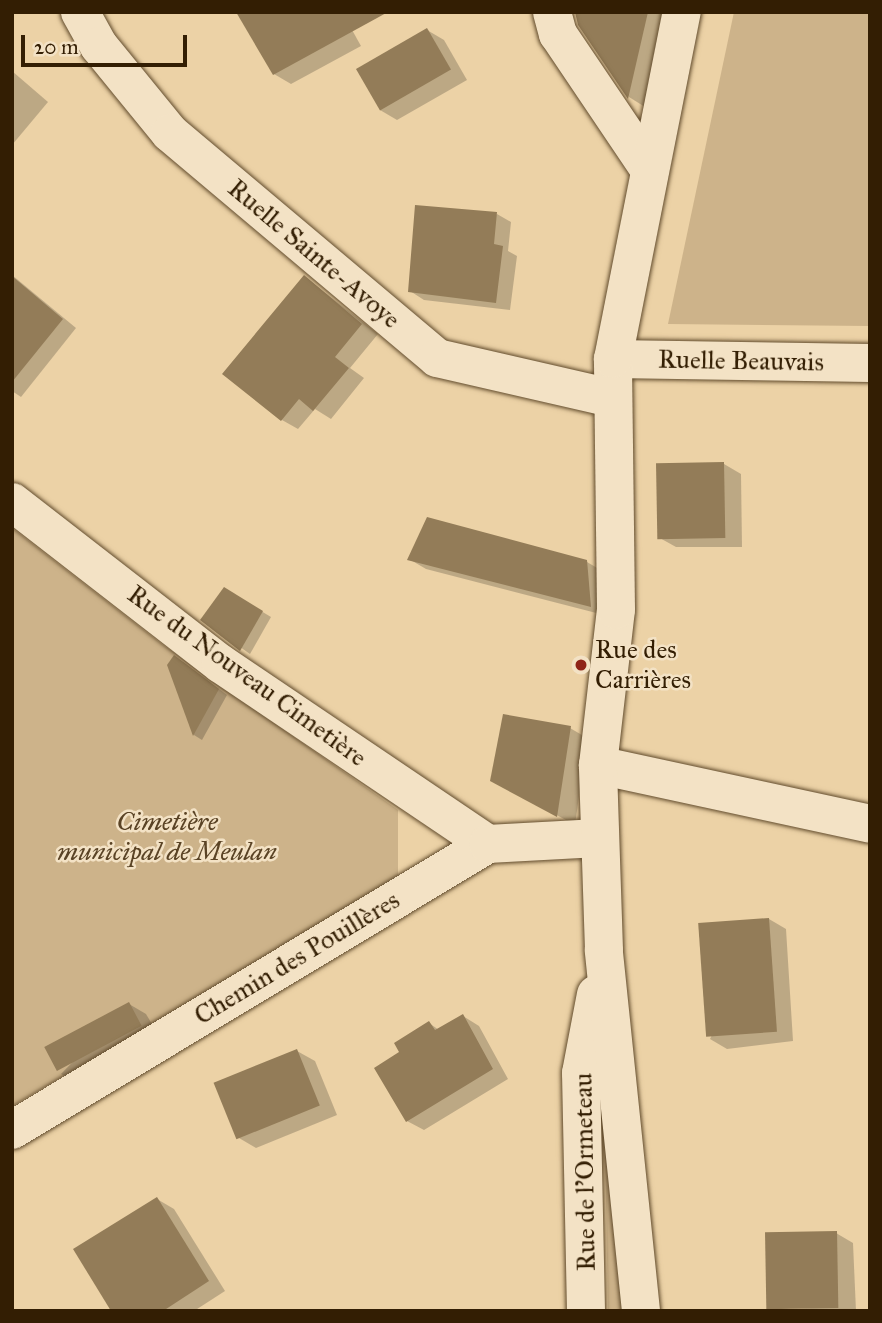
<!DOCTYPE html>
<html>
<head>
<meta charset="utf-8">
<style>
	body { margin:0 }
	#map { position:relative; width:882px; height:1323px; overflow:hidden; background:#ecd2a6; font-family:"IM FELL Great Primer",serif }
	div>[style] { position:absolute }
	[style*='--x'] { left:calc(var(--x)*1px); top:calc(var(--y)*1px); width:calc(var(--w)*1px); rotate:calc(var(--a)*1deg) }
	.green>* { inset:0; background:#cdb38a }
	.shadow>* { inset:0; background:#0003 }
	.building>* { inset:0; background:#937c58; transform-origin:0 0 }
	.roads { filter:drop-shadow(0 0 2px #614b2c) drop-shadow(0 0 2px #614b2c) }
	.street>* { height:38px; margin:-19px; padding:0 19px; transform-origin:19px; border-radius:19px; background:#f3e2c5 }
	.dots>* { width:19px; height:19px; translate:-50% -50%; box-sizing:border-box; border:4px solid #f3e2c5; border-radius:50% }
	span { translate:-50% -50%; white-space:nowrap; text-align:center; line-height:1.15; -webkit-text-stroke:5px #f3e2c5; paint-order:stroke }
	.street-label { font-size:26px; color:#331e03 }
	.poi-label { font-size:26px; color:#331e03 }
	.left { translate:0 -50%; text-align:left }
	.park-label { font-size:26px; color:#5a4325; font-style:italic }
	.frame { position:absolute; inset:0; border:14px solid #331e03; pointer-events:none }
	.scale { position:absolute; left:21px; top:35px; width:166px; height:32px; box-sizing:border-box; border:4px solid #331e03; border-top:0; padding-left:9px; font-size:21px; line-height:24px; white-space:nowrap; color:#331e03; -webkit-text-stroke:5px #f3e2c5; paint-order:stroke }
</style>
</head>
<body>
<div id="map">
	<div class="green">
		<i style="clip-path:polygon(734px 12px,870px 12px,870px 326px,668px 324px)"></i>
		<i style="clip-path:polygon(12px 528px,163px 645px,398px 810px,398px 880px,12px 1106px)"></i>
		<i style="clip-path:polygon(604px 1090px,624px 1311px,608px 1311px)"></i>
	</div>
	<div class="shadow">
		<i style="clip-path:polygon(342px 12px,361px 46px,291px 84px,274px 74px)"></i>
		<i style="clip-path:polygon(576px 12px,667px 12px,645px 107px,629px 97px)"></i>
		<i style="clip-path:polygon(427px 30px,444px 40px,467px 80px,397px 120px,380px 110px)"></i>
		<i style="clip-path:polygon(12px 71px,48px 102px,12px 145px)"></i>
		<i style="clip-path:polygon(497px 214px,511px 222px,508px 251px,517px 256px,510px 310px,424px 300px,410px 291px)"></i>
		<i style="clip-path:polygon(12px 275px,76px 328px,21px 397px,12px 391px)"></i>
		<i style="clip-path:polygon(305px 277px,378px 334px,350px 368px,364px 378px,331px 419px,315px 409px,298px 429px,282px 420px)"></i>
		<i style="clip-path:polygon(724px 464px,741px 474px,742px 547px,676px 547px,658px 537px)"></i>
		<i style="clip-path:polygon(409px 559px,587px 562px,604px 572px,608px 616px,426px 569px)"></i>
		<i style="clip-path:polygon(225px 589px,271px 617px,250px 654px,202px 620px)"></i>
		<i style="clip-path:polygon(183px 662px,227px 695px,202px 740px,194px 735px,169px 665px)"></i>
		<i style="clip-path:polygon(570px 728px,587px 738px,575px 825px,507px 788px)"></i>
		<i style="clip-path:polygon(769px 919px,786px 929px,793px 1041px,727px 1049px,710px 1039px)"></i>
		<i style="clip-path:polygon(129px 1004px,146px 1014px,159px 1036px,79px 1084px,61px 1074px)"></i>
		<i style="clip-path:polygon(463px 1016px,479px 1026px,508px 1079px,424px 1130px,407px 1121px,429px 1023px,439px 1030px)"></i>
		<i style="clip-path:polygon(297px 1051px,315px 1061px,337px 1115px,256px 1148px,239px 1138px)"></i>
		<i style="clip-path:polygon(157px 1199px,174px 1209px,225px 1291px,194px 1311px,113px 1311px)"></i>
		<i style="clip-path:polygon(836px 1233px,853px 1243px,856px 1311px,768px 1307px)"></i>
	</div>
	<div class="building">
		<i style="clip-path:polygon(236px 12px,388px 12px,273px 75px)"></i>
		<i style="clip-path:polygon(575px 12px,648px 12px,628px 99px,578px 25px)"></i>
		<i style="left:427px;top:28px;width:48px;height:82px;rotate:60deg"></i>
		<i style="clip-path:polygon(415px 205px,497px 212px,494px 244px,503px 246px,496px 303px,408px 292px)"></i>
		<i style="clip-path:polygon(304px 275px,362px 324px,335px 357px,349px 368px,313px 411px,299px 399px,281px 421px,222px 374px)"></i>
		<i style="clip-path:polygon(12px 276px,63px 319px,12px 382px)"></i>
		<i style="left:724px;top:462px;width:76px;height:68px;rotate:89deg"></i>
		<i style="clip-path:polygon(427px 517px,587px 560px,591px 607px,407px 560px)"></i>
		<i style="clip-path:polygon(224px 587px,263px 611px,240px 651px,200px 620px)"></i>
		<i style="clip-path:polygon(174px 655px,219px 689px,193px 736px,167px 665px)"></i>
		<i style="clip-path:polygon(503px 714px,571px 726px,557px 817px,490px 781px)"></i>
		<i style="left:769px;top:918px;width:114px;height:71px;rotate:86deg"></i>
		<i style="left:129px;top:1002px;width:27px;height:96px;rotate:62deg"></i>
		<i style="clip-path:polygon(463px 1014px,493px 1069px,406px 1122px,374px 1068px,399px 1052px,394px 1043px,429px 1021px,435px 1030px)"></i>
		<i style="left:297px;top:1049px;width:61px;height:90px;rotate:68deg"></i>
		<i style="clip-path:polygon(157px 1197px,209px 1281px,163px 1311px,111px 1311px,73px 1249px)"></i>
		<i style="left:837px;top:1231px;width:77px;height:72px;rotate:89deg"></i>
	</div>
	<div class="roads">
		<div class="street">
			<i style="--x:80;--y:12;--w:39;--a:61"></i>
			<i style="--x:99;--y:46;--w:112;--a:50.8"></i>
			<i style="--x:170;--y:133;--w:349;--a:40.1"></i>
			<i style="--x:437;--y:358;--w:180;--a:12.9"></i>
			<i style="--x:552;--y:12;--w:23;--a:75"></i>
			<i style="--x:558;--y:34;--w:163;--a:56"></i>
			<i style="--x:613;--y:359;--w:257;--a:0.9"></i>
			<i style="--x:12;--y:502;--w:264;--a:37.8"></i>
			<i style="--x:221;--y:664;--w:322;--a:34"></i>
			<i style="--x:598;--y:765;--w:278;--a:12.2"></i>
			<i style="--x:12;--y:1130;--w:555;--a:-31"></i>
			<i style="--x:488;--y:844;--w:110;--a:-3.1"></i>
			<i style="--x:586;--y:1311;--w:238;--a:-91.2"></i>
			<i style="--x:581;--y:1073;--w:80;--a:-79.2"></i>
			<i style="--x:641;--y:1311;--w:363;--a:-95.9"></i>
			<i style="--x:604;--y:950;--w:185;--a:-91.9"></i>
			<i style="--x:598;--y:765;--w:156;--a:-83.4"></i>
			<i style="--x:616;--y:610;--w:251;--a:-90.7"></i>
			<i style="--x:613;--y:359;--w:354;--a:-78.8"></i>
		</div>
	</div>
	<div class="dots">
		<i style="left:581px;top:665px;background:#8f2418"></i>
	</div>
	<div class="street-label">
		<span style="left:314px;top:254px;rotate:40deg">Ruelle Sainte-Avoye</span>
		<span style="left:741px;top:361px;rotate:1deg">Ruelle Beauvais</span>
		<span style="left:247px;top:676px;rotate:36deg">Rue du Nouveau Cimetière</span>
		<span style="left:297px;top:958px;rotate:-31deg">Chemin des Pouillères</span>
		<span style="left:585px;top:1172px;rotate:-91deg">Rue de l'Ormeteau</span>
	</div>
	<div class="poi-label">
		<span class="left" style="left:595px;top:665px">Rue des<br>Carrières</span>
	</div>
	<div class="park-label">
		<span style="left:167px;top:837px">Cimetière<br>municipal de Meulan</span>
	</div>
	<div class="frame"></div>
	<div class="scale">20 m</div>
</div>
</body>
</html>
